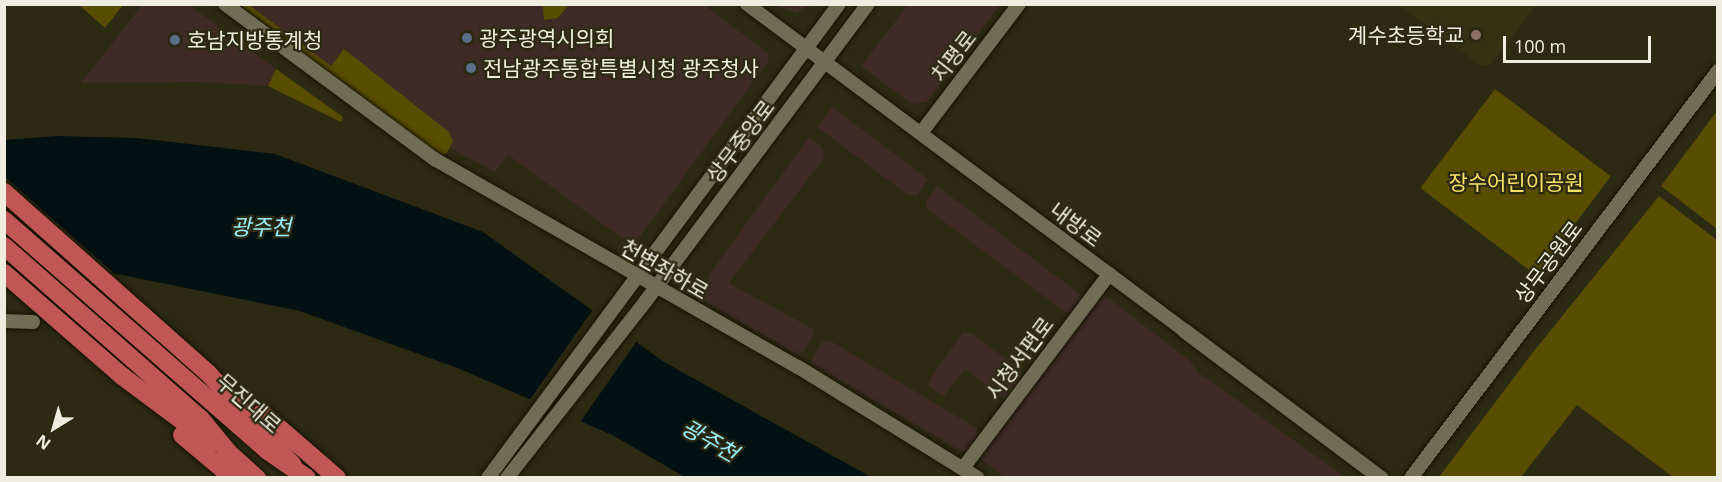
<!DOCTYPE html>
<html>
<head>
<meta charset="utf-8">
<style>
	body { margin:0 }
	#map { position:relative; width:1722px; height:482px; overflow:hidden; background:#2d2a13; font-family:"Open Sans","Noto Sans KR",sans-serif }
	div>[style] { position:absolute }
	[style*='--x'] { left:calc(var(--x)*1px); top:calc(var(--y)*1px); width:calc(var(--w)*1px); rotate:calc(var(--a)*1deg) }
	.commercial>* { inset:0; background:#3e2b26 }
	.built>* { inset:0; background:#363113 }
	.green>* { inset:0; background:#584d01; transform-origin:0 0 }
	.water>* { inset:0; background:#031113 }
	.pier>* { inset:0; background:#2d2a13; transform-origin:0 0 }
	.roads { filter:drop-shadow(0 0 2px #161200) drop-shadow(0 0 2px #161200) }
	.tertiary>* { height:14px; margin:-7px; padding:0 7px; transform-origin:7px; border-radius:7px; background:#716d55 }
	.secondary>* { height:15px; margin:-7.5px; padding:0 7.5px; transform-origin:7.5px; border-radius:7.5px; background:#716d55 }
	.trunk>* { height:18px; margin:-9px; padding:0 9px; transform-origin:9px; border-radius:9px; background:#c05656 }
	.dots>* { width:16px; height:16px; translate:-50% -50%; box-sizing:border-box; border:3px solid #2d2a13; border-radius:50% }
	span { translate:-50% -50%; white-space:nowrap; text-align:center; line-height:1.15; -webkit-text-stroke:4.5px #2d2a13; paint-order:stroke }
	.poi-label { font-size:21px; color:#efeddf }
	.right { translate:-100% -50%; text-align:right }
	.left { translate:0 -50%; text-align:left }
	.street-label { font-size:21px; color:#efeddf }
	.park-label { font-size:21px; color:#f7e266 }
	.water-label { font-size:22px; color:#95edfa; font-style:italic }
	.frame { position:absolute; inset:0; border:6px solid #efeddf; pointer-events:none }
	.north { position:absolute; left:24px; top:398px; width:60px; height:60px; -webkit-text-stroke:4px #2d2a13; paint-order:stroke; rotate:217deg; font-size:16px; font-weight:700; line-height:24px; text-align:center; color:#efeddf }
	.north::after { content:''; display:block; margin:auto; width:21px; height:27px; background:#efeddf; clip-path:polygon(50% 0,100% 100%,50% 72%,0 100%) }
	.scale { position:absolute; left:1503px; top:36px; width:148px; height:27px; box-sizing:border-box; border:3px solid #efeddf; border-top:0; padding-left:8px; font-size:18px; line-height:21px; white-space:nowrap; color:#efeddf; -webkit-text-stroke:4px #2d2a13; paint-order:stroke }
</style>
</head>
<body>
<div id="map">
	<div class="commercial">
		<i style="clip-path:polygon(142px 5px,189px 5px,276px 69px,268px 86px,198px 82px,81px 83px)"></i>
		<i style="clip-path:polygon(249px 5px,704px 5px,768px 53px,769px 60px,633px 246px,508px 155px,495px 172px,448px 147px,345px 49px,331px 67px)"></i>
		<i style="clip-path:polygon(776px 5px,809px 5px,796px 13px)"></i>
		<i style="clip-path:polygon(908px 5px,1000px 5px,927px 102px,912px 104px,861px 66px)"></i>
		<i style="clip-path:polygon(832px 107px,928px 179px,917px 195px,908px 195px,817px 127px)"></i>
		<i style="clip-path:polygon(809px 137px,823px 148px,824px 158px,729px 283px,813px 329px,814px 334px,803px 352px,797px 354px,702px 299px,711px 272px)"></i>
		<i style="clip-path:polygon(937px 186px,1084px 297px,1072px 312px,1066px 313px,927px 209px,926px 201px)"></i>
		<i style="clip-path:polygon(1100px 292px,1189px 360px,1199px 373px,1345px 477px,1005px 477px,979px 458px)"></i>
		<i style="clip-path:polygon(963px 333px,971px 333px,1022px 371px,1023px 378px,1006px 400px,965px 369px,944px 396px,929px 387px,929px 380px)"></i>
		<i style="clip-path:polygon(829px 340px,978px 429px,979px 436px,970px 450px,962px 452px,813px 364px,812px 359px,822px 342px)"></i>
	</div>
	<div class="built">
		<i style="clip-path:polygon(1398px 5px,1536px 5px,1490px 65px,1481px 66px)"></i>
	</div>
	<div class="green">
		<i style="clip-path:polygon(78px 4px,123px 4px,123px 5px,105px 28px)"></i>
		<i style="clip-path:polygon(240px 5px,249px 5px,331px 66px,344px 49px,449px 132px,453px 141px,447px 153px,442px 155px,408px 131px)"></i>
		<i style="clip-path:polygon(543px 5px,543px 4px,569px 5px,558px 18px,544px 20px)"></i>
		<i style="clip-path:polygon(276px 69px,343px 117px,341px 122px,268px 86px)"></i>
		<i style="left:1495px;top:89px;width:145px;height:124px;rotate:37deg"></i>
		<i style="clip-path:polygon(1717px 111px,1717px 229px,1661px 186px)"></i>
		<i style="clip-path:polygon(1659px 196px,1717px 240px,1717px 477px,1673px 477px,1577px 405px,1521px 477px,1439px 477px,1534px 351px)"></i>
	</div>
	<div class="water">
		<i style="clip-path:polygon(57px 136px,137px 138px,275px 154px,483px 232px,664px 362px,871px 477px,685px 477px,612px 435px,460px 369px,300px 311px,117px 274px,5px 258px,5px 140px)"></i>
	</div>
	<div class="pier">
		<i style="clip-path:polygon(5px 177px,118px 277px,4px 261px)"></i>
		<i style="left:594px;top:308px;width:54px;height:115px;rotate:35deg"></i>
	</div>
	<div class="roads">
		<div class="tertiary">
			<i style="--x:225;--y:4;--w:262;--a:36.5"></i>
			<i style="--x:436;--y:160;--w:417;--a:29.8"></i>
			<i style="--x:798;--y:367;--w:211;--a:31.7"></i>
			<i style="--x:747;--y:4;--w:547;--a:36.74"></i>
			<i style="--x:921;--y:133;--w:162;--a:-52.8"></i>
			<i style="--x:4;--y:321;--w:29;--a:2"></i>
			<i style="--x:963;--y:468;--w:243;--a:-53"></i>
			<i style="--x:488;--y:478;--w:590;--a:-53.48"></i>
			<i style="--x:507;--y:478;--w:224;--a:-51.9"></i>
			<i style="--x:645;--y:302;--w:372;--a:-53.2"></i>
			<i style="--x:1411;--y:478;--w:510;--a:-52.97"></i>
		</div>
		<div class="secondary">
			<i style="--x:1185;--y:331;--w:245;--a:36.9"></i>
		</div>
		<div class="trunk">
			<i style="--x:4;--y:192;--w:273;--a:41.6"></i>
			<i style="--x:208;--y:373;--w:125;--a:47.3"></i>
			<i style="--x:4;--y:220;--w:351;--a:41.2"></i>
			<i style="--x:268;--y:451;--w:47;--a:34.7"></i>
			<i style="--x:4;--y:246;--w:262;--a:41.3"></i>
			<i style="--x:201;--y:419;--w:44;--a:50.5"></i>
			<i style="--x:229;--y:453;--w:38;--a:42"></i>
			<i style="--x:4;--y:273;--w:157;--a:41.1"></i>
			<i style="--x:122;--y:376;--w:112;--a:36.7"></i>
			<i style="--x:262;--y:413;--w:99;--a:40.9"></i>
			<i style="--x:182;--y:435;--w:67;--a:40.1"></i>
		</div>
	</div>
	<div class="dots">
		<i style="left:1476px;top:35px;background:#8d6e63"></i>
		<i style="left:467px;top:38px;background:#5c6f8a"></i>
		<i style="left:175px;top:40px;background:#5c6f8a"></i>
		<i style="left:471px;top:68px;background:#5c6f8a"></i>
	</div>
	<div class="poi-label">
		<span class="right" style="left:1464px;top:35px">계수초등학교</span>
		<span class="left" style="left:479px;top:38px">광주광역시의회</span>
		<span class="left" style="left:187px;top:40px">호남지방통계청</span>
		<span class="left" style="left:483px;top:68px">전남광주통합특별시청 광주청사</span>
	</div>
	<div class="street-label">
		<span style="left:953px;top:56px;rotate:-52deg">치평로</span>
		<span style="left:740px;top:141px;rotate:-53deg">상무중앙로</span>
		<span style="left:1076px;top:224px;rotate:37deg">내방로</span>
		<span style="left:1548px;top:262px;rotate:-53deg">상무공원로</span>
		<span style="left:665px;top:269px;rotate:30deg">천변좌하로</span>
		<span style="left:1019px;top:358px;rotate:-53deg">시청서편로</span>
		<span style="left:249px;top:403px;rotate:41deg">무진대로</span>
	</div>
	<div class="park-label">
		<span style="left:1516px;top:182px">장수어린이공원</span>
	</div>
	<div class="water-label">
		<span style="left:261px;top:227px">광주천</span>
		<span style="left:710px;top:440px;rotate:30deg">광주천</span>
	</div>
	<div class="frame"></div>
	<div class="north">N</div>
	<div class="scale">100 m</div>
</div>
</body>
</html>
